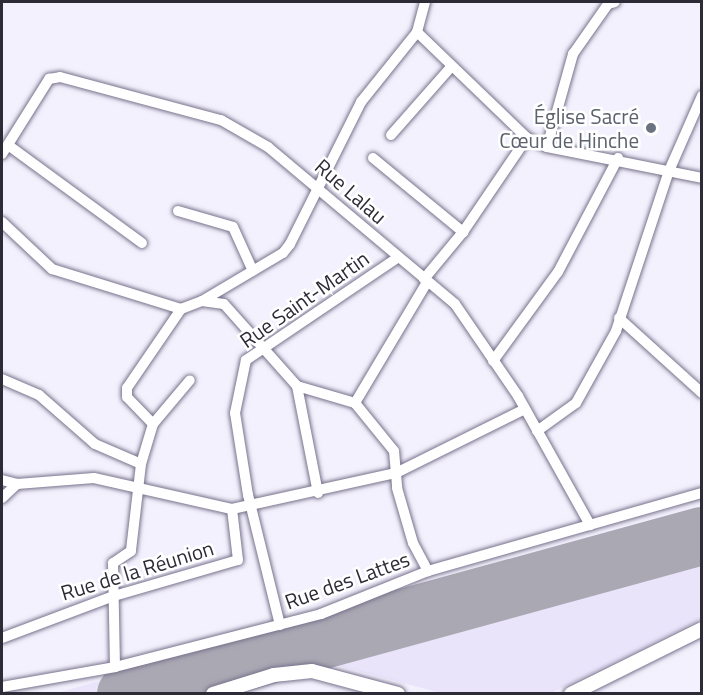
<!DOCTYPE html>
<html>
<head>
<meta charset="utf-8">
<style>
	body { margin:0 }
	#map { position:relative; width:703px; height:695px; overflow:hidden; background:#f3f1fd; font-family:"Titillium Web",sans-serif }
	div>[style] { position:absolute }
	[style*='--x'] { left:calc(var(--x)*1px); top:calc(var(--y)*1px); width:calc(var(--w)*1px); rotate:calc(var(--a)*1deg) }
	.built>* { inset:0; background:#eae4fb }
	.runway>* { height:58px; margin:-29px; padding:0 29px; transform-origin:29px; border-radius:29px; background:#aaa8b3 }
	.roads { filter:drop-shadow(0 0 2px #79728c) drop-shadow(0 0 2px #79728c) }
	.minor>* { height:10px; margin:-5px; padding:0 5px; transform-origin:5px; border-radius:5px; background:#fff }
	.major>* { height:14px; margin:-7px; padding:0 7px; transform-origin:7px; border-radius:7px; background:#fff }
	.dots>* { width:16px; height:16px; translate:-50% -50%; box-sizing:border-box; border:3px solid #fff; border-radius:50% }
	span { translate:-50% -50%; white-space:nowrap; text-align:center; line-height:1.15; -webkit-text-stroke:5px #fff; paint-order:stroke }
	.worship-label { font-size:21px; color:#5b616d }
	.right { translate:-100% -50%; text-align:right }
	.street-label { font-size:21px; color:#2d2b36 }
	.frame { position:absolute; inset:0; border:3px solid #2d2b36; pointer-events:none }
</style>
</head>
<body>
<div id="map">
	<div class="built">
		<i style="clip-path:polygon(701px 514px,701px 619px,551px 693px,441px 693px,312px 659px,281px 664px,186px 693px,53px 694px)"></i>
	</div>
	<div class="runway">
		<i style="--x:126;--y:694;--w:597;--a:-15.34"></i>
	</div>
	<div class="roads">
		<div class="minor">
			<i style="--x:417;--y:32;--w:153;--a:43.9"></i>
			<i style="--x:527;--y:138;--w:22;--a:24"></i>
			<i style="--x:547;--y:147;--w:158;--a:11.3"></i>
			<i style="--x:391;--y:135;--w:91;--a:-48.6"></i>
			<i style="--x:8;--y:145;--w:166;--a:36.2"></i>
			<i style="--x:547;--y:147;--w:97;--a:-74.4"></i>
			<i style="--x:573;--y:54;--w:61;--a:-55"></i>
			<i style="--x:608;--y:4;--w:7;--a:-16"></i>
			<i style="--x:2;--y:154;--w:89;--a:-57.9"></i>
			<i style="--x:49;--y:79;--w:11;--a:-10"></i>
			<i style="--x:60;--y:77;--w:167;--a:15"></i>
			<i style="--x:221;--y:120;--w:54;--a:29.9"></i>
			<i style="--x:268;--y:147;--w:244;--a:40"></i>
			<i style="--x:455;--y:304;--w:112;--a:55.6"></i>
			<i style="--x:518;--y:396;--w:148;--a:60.8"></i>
			<i style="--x:373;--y:158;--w:117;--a:39.4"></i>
			<i style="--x:178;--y:211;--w:57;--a:16.2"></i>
			<i style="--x:233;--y:227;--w:48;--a:65.6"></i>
			<i style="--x:2;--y:222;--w:69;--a:43.2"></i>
			<i style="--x:52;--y:269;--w:135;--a:17.2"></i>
			<i style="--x:181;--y:309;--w:22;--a:-21"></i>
			<i style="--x:202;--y:301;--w:22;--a:8"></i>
			<i style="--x:224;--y:304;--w:110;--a:48.3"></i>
			<i style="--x:297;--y:386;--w:60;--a:16.3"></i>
			<i style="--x:355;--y:403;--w:62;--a:50.9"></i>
			<i style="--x:394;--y:451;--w:37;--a:85"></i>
			<i style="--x:397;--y:488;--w:57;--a:73.8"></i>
			<i style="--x:413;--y:543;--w:32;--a:62"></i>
			<i style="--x:424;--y:279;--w:61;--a:-50.3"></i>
			<i style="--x:463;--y:232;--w:114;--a:-55.8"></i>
			<i style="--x:202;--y:301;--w:94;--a:-30.7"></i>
			<i style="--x:283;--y:253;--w:11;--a:-52"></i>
			<i style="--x:290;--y:244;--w:159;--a:-63.4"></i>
			<i style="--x:361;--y:102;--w:90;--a:-51.3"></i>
			<i style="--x:417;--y:32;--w:31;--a:-75"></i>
			<i style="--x:619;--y:318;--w:112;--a:42.1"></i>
			<i style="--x:493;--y:361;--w:110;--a:-53.9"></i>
			<i style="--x:558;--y:272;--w:129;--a:-62.2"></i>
			<i style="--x:2;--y:379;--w:40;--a:23.4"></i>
			<i style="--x:39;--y:395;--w:74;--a:41.2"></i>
			<i style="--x:95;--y:444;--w:50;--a:23.5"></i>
			<i style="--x:141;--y:464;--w:88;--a:96.6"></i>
			<i style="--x:131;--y:551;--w:22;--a:146"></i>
			<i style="--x:113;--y:563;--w:104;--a:88.9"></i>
			<i style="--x:297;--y:386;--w:109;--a:78.9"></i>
			<i style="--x:355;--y:403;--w:141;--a:-59.2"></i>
			<i style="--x:153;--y:424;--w:37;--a:-134"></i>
			<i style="--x:127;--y:397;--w:9;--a:-90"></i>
			<i style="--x:127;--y:388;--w:96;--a:-55.6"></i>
			<i style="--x:537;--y:431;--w:48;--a:-35.7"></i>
			<i style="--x:576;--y:403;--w:82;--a:-60.9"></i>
			<i style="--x:616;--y:331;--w:169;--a:-71.7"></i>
			<i style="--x:669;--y:171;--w:82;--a:-66.3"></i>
			<i style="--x:141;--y:464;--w:42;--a:-73.3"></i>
			<i style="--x:153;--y:424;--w:57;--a:-49.9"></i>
			<i style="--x:2;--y:480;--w:16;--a:15"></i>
			<i style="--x:17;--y:484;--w:77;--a:-4.5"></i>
			<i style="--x:94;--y:478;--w:141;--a:12.7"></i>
			<i style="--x:232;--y:509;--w:168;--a:-12.4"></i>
			<i style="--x:396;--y:473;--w:144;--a:-26.4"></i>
			<i style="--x:2;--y:498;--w:21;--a:-43"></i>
			<i style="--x:280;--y:625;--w:134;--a:-103.8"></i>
			<i style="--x:248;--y:495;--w:83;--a:-99"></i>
			<i style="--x:235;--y:413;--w:54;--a:-78.3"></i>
			<i style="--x:246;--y:360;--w:182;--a:-34"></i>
			<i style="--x:2;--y:638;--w:120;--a:-20.6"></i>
			<i style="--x:114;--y:596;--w:129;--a:-16.2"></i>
			<i style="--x:238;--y:560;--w:51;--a:-96.7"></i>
			<i style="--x:2;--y:687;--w:115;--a:-10"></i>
			<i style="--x:115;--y:667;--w:213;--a:-14.4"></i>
			<i style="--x:321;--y:614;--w:115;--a:-21.9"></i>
			<i style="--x:428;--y:571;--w:285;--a:-15.9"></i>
		</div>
		<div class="major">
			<i style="--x:213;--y:694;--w:64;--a:-17.3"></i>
			<i style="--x:274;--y:675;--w:38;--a:-6"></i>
			<i style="--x:312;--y:671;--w:89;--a:15"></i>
			<i style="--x:571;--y:694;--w:146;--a:-26.4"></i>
		</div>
	</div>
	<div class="dots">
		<i style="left:651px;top:128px;background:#6b7280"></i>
	</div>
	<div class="worship-label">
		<span class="right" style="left:639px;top:128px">Église Sacré<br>Cœur de Hinche</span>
	</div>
	<div class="street-label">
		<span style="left:351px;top:191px;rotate:41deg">Rue Lalau</span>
		<span style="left:304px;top:299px;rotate:-35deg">Rue Saint-Martin</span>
		<span style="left:137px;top:570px;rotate:-17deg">Rue de la Réunion</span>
		<span style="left:347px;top:580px;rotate:-20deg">Rue des Lattes</span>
	</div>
	<div class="frame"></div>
</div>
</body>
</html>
